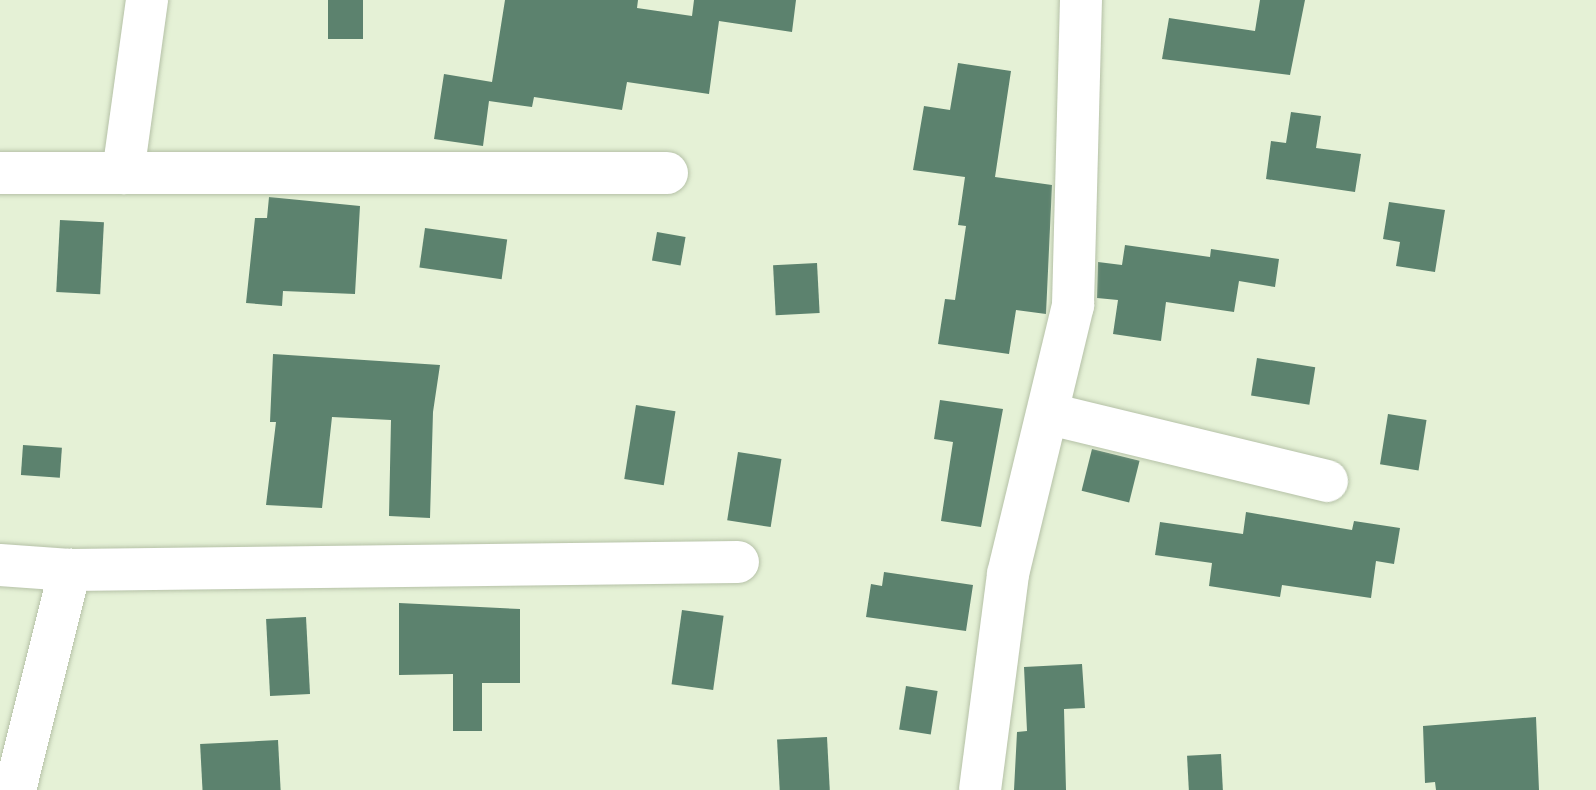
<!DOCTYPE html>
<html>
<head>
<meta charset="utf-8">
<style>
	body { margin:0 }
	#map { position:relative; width:1596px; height:790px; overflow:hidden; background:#e5f1d6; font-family:"Zilla Slab",serif }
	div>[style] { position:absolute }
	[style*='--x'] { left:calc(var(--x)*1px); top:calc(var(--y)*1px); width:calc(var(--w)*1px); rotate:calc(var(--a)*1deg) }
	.building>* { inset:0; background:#5c826e; transform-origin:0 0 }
	.roads { filter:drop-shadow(0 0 2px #b5c1a7) drop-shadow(0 0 2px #b5c1a7) }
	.minor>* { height:42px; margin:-21px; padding:0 21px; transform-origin:21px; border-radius:21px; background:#fff }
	span { translate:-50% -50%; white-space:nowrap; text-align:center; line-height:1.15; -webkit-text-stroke:6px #fff; paint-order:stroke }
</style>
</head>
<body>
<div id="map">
	<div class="building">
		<i style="left:328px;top:0;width:35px;height:39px"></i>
		<i style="clip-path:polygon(505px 0,638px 0,637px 8px,692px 16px,694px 0,796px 0,792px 32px,719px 21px,709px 94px,627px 82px,622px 110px,534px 97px,532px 107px,489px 101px,483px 146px,434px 139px,444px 74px,492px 82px)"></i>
		<i style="clip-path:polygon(1260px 0,1305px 0,1290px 75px,1162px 59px,1169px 18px,1255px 31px)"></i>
		<i style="clip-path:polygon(958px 63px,1011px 71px,995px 177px,1052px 185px,1046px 314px,1016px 310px,1009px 354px,938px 344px,945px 299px,955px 300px,966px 226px,958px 225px,965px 177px,913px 170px,924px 106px,950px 110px)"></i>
		<i style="clip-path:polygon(1291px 112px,1321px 116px,1316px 148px,1361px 154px,1355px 192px,1266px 179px,1271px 141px,1286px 143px)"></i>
		<i style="clip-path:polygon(269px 197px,360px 206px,355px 294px,283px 291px,282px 306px,246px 303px,255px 218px,267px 218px)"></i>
		<i style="clip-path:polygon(1389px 202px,1445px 210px,1435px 272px,1396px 266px,1400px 242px,1383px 239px)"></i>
		<i style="left:60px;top:220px;width:44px;height:72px;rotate:3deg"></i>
		<i style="left:425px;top:228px;width:83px;height:40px;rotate:8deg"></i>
		<i style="left:657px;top:232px;width:29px;height:29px;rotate:10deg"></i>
		<i style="clip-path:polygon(1125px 245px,1210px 257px,1211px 249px,1279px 259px,1275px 287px,1239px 281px,1234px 312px,1166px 302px,1161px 341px,1113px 334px,1118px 300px,1097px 298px,1098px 262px,1122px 265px)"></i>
		<i style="left:817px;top:263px;width:50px;height:44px;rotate:87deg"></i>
		<i style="clip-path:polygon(273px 354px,440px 365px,433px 412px,430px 518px,389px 516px,391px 420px,332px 417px,322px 508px,266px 505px,276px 422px,270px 422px)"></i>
		<i style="left:1257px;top:358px;width:59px;height:38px;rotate:9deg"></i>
		<i style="clip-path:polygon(940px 400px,1003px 409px,981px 527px,941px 521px,953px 442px,934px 439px)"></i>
		<i style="left:636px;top:405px;width:40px;height:75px;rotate:9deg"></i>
		<i style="left:1388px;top:414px;width:39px;height:51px;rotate:9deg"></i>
		<i style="left:23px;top:445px;width:39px;height:30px;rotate:4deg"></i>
		<i style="left:1092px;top:449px;width:49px;height:43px;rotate:14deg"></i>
		<i style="left:738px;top:452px;width:44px;height:69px;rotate:9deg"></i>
		<i style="clip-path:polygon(1246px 512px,1352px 530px,1354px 521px,1400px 528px,1394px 564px,1376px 561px,1371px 598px,1282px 585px,1280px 597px,1209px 586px,1212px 563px,1155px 555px,1160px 522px,1243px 534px)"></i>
		<i style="clip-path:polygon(884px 572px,973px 585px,966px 631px,866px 617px,871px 584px,882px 586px)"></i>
		<i style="clip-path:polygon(399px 603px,520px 609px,520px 683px,482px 683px,482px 731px,453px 731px,453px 674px,399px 675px)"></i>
		<i style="left:682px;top:610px;width:42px;height:75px;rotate:8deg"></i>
		<i style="left:306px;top:617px;width:77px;height:40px;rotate:87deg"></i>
		<i style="clip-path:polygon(1082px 664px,1085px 708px,1064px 709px,1066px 790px,1014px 790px,1017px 732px,1027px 731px,1024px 667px)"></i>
		<i style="left:906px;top:686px;width:32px;height:44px;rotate:9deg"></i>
		<i style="clip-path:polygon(1536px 717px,1539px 790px,1436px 790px,1435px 782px,1425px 783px,1423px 726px)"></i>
		<i style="left:827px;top:737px;width:53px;height:50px;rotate:87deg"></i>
		<i style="left:278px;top:740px;width:50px;height:78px;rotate:87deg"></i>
		<i style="left:1221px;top:754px;width:36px;height:34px;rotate:87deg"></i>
	</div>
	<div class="roads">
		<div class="minor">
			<i style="--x:0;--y:173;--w:667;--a:0"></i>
			<i style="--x:123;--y:173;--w:175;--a:-82.1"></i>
			<i style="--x:1050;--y:414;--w:285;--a:13.6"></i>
			<i style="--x:0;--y:565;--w:70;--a:4.1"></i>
			<i style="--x:70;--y:570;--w:668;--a:-0.69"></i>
			<i style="--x:15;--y:790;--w:227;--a:-76"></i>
			<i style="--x:980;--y:790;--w:218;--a:-82.6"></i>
			<i style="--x:1008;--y:574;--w:277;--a:-76.4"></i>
			<i style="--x:1073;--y:305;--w:305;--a:-88.5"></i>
		</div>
	</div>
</div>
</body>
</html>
